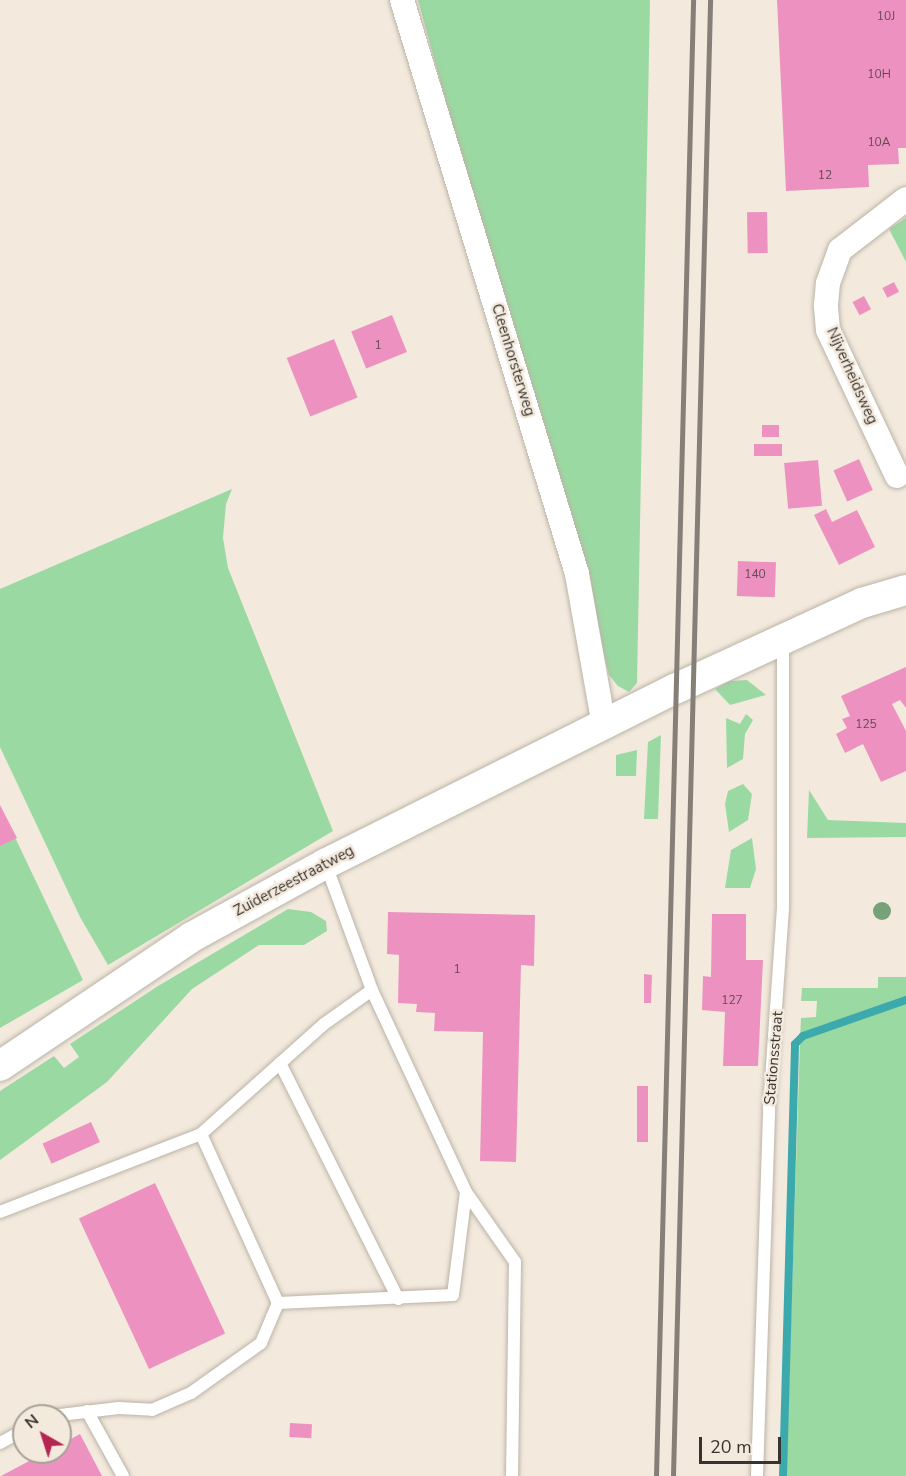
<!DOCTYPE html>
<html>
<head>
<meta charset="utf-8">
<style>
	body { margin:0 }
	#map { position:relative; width:906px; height:1476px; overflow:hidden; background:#f3eadd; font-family:"Nunito Sans",sans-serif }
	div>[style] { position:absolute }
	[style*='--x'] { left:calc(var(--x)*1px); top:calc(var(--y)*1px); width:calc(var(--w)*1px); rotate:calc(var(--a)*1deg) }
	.green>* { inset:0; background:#9bd9a2 }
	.stream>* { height:8px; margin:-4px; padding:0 4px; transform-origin:4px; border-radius:4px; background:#3caaad }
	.building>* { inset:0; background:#ed92c0; transform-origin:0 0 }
	.roads { filter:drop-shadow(0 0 2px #bbb3a7) drop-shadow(0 0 2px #bbb3a7) }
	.service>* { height:12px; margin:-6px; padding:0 6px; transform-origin:6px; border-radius:6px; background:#fff }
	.minor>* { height:24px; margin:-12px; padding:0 12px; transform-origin:12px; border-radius:12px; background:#fff }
	.tertiary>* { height:30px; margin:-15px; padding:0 15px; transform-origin:15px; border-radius:15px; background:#fff }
	.rail>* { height:4.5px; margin:-2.25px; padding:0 2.25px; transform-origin:2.25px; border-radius:2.25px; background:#857f77 }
	.trees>* { width:18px; height:18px; margin:-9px; border-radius:50%; background:#77a179 }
	span { translate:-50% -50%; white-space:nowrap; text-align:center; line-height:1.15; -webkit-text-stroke:5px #f3eadd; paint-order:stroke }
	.number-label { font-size:12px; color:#644b52 }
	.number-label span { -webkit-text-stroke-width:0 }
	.street-label { font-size:15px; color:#37332e }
	.north { position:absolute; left:12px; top:1404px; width:60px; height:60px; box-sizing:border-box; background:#f3eadd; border:2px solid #a8a197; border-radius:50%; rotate:321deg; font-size:16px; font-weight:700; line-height:24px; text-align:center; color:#37332e }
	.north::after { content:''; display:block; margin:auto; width:21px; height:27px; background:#b52551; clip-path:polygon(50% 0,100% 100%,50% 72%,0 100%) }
	.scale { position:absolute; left:699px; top:1437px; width:82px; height:27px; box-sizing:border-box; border:3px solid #37332e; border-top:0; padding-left:8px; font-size:18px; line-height:21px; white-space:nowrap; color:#37332e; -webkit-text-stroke:4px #f3eadd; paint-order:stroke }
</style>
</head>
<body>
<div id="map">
	<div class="green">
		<i style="clip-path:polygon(418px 0,650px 0,637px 683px,629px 692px,618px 686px,609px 675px,555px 462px,466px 175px)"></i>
		<i style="clip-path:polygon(906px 218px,906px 262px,889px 229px)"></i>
		<i style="clip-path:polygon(232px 489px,226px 504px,223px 538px,228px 568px,333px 831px,108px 965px,80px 917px,0 747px,0 589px)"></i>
		<i style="clip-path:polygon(747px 680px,766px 695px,730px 705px,715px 689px,730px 681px)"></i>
		<i style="clip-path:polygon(746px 714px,753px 720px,745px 734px,743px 759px,727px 768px,726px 718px,740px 724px)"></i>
		<i style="clip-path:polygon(661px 735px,658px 819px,644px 819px,648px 742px)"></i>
		<i style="clip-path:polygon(637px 750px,636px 776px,616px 776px,616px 755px)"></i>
		<i style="clip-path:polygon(743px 784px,752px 794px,748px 820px,729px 832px,725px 804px,728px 791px)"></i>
		<i style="clip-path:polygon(809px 790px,828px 820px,906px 823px,906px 837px,807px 838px)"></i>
		<i style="clip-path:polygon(0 806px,83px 980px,0 1028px)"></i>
		<i style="clip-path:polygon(752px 838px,756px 869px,750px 888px,725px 888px,731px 850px)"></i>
		<i style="clip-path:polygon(288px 909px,311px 912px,326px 921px,327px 931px,304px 945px,259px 945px,192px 989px,107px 1082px,0 1160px,0 1091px,54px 1056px,64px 1068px,79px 1057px,70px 1044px,158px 986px)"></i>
		<i style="clip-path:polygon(878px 977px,906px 977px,906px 1000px,800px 1039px,801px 1018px,816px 1017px,817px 1001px,801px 1001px,802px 988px,878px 988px)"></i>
		<i style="clip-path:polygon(906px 1002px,906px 1476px,786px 1476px,800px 1041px)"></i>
	</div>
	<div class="stream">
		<i style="--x:783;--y:1476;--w:432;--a:-88.4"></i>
		<i style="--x:795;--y:1044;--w:11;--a:-45"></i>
		<i style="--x:803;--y:1036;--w:109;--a:-19.3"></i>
	</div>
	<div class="building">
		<i style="clip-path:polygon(777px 0,906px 0,906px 148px,898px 148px,899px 164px,868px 165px,869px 187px,786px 191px)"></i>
		<i style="left:767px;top:212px;width:41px;height:20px;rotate:89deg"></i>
		<i style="left:894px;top:282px;width:11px;height:13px;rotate:63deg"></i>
		<i style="left:864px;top:296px;width:15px;height:13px;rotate:62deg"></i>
		<i style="left:392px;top:315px;width:40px;height:44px;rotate:68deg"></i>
		<i style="left:334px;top:339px;width:63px;height:51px;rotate:68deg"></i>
		<i style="left:762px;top:425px;width:17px;height:12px"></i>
		<i style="left:754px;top:444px;width:28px;height:12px"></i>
		<i style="left:859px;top:459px;width:34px;height:28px;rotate:66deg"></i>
		<i style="left:818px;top:460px;width:46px;height:34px;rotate:85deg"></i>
		<i style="clip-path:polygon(826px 509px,832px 522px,857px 510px,875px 547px,839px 565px,814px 515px)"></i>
		<i style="left:738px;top:561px;width:38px;height:35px;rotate:2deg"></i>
		<i style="clip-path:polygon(906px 667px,906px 708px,900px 700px,892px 704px,906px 731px,906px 771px,881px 782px,863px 744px,845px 753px,836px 734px,847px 728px,842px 719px,850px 716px,841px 696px)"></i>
		<i style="clip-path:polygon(0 805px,17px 838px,0 846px)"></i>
		<i style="clip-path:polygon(388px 912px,535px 915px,534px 966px,521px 965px,516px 1162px,480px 1161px,483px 1032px,434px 1031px,435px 1013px,416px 1012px,417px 1004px,398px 1003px,399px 955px,387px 954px)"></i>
		<i style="clip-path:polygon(712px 914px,746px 914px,746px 960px,763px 960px,758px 1066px,723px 1066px,725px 1012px,702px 1010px,703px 976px,711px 977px)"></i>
		<i style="clip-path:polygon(644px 974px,652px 975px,651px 1003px,644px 1003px)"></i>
		<i style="left:637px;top:1086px;width:11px;height:56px"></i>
		<i style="left:91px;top:1122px;width:22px;height:53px;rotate:66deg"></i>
		<i style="left:155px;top:1183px;width:166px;height:84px;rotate:65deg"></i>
		<i style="left:290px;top:1423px;width:22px;height:14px;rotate:3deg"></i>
		<i style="clip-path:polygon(80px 1434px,102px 1476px,1px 1476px,46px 1452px,60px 1452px,60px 1445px)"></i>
	</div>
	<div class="roads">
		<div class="service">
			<i style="--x:326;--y:865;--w:133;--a:69.8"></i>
			<i style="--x:372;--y:990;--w:59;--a:144.7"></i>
			<i style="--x:324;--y:1024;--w:165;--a:138.2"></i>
			<i style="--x:201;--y:1134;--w:186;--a:65.5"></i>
			<i style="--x:278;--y:1303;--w:175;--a:-2.6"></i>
			<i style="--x:453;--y:1295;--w:104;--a:-82.8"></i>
			<i style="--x:466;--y:1192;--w:223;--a:-115"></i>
			<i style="--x:280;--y:1063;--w:264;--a:63.4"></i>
			<i style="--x:466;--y:1192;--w:85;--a:55"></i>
			<i style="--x:515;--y:1262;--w:214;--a:90.8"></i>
			<i style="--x:0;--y:1212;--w:216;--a:-21.2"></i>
			<i style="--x:87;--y:1411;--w:74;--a:61"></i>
			<i style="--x:52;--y:1416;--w:67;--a:-6.8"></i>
			<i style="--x:119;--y:1408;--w:33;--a:3"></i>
			<i style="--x:152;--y:1410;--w:43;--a:-23.6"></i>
			<i style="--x:191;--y:1393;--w:86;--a:-35.5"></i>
			<i style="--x:261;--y:1343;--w:43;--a:-67"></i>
			<i style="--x:0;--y:1443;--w:27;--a:-28"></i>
			<i style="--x:757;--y:1476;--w:368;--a:-88.1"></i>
			<i style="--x:769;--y:1108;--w:200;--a:-86"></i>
			<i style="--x:783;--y:908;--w:267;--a:-90"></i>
		</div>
		<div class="minor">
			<i style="--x:402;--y:0;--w:600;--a:73.04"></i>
			<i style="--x:577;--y:574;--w:153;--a:79.9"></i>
			<i style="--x:897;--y:476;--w:161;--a:-115.3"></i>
			<i style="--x:828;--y:330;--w:25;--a:-95"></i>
			<i style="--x:826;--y:305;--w:22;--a:-85"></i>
			<i style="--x:828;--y:283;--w:35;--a:-70"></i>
			<i style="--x:840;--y:250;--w:83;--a:-37.7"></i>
		</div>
		<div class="tertiary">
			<i style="--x:0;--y:1066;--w:231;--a:-33.9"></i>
			<i style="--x:192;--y:937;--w:152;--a:-28.8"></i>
			<i style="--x:325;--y:864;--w:391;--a:-26.6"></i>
			<i style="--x:675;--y:689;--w:206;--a:-24.7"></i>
			<i style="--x:862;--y:603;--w:46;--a:-16.5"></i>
		</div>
	</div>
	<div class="rail">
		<i style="--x:656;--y:1476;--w:1476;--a:-88.56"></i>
		<i style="--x:673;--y:1476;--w:1476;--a:-88.56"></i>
	</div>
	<div class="trees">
		<i style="left:882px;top:911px"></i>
	</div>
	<div class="number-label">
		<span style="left:886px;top:17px">10J</span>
		<span style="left:879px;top:75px">10H</span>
		<span style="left:879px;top:143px">10A</span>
		<span style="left:825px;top:176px">12</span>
		<span style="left:378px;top:346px">1</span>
		<span style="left:755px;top:575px">140</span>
		<span style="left:866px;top:725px">125</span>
		<span style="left:457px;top:970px">1</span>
		<span style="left:732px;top:1001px">127</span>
	</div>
	<div class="street-label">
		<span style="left:513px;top:360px;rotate:73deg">Cleenhorsterweg</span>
		<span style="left:852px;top:376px;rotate:66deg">Nijverheidsweg</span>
		<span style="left:294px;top:881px;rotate:-28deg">Zuiderzeestraatweg</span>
		<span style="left:774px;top:1058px;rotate:-85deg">Stationsstraat</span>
	</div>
	<div class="north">N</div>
	<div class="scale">20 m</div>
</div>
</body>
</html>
